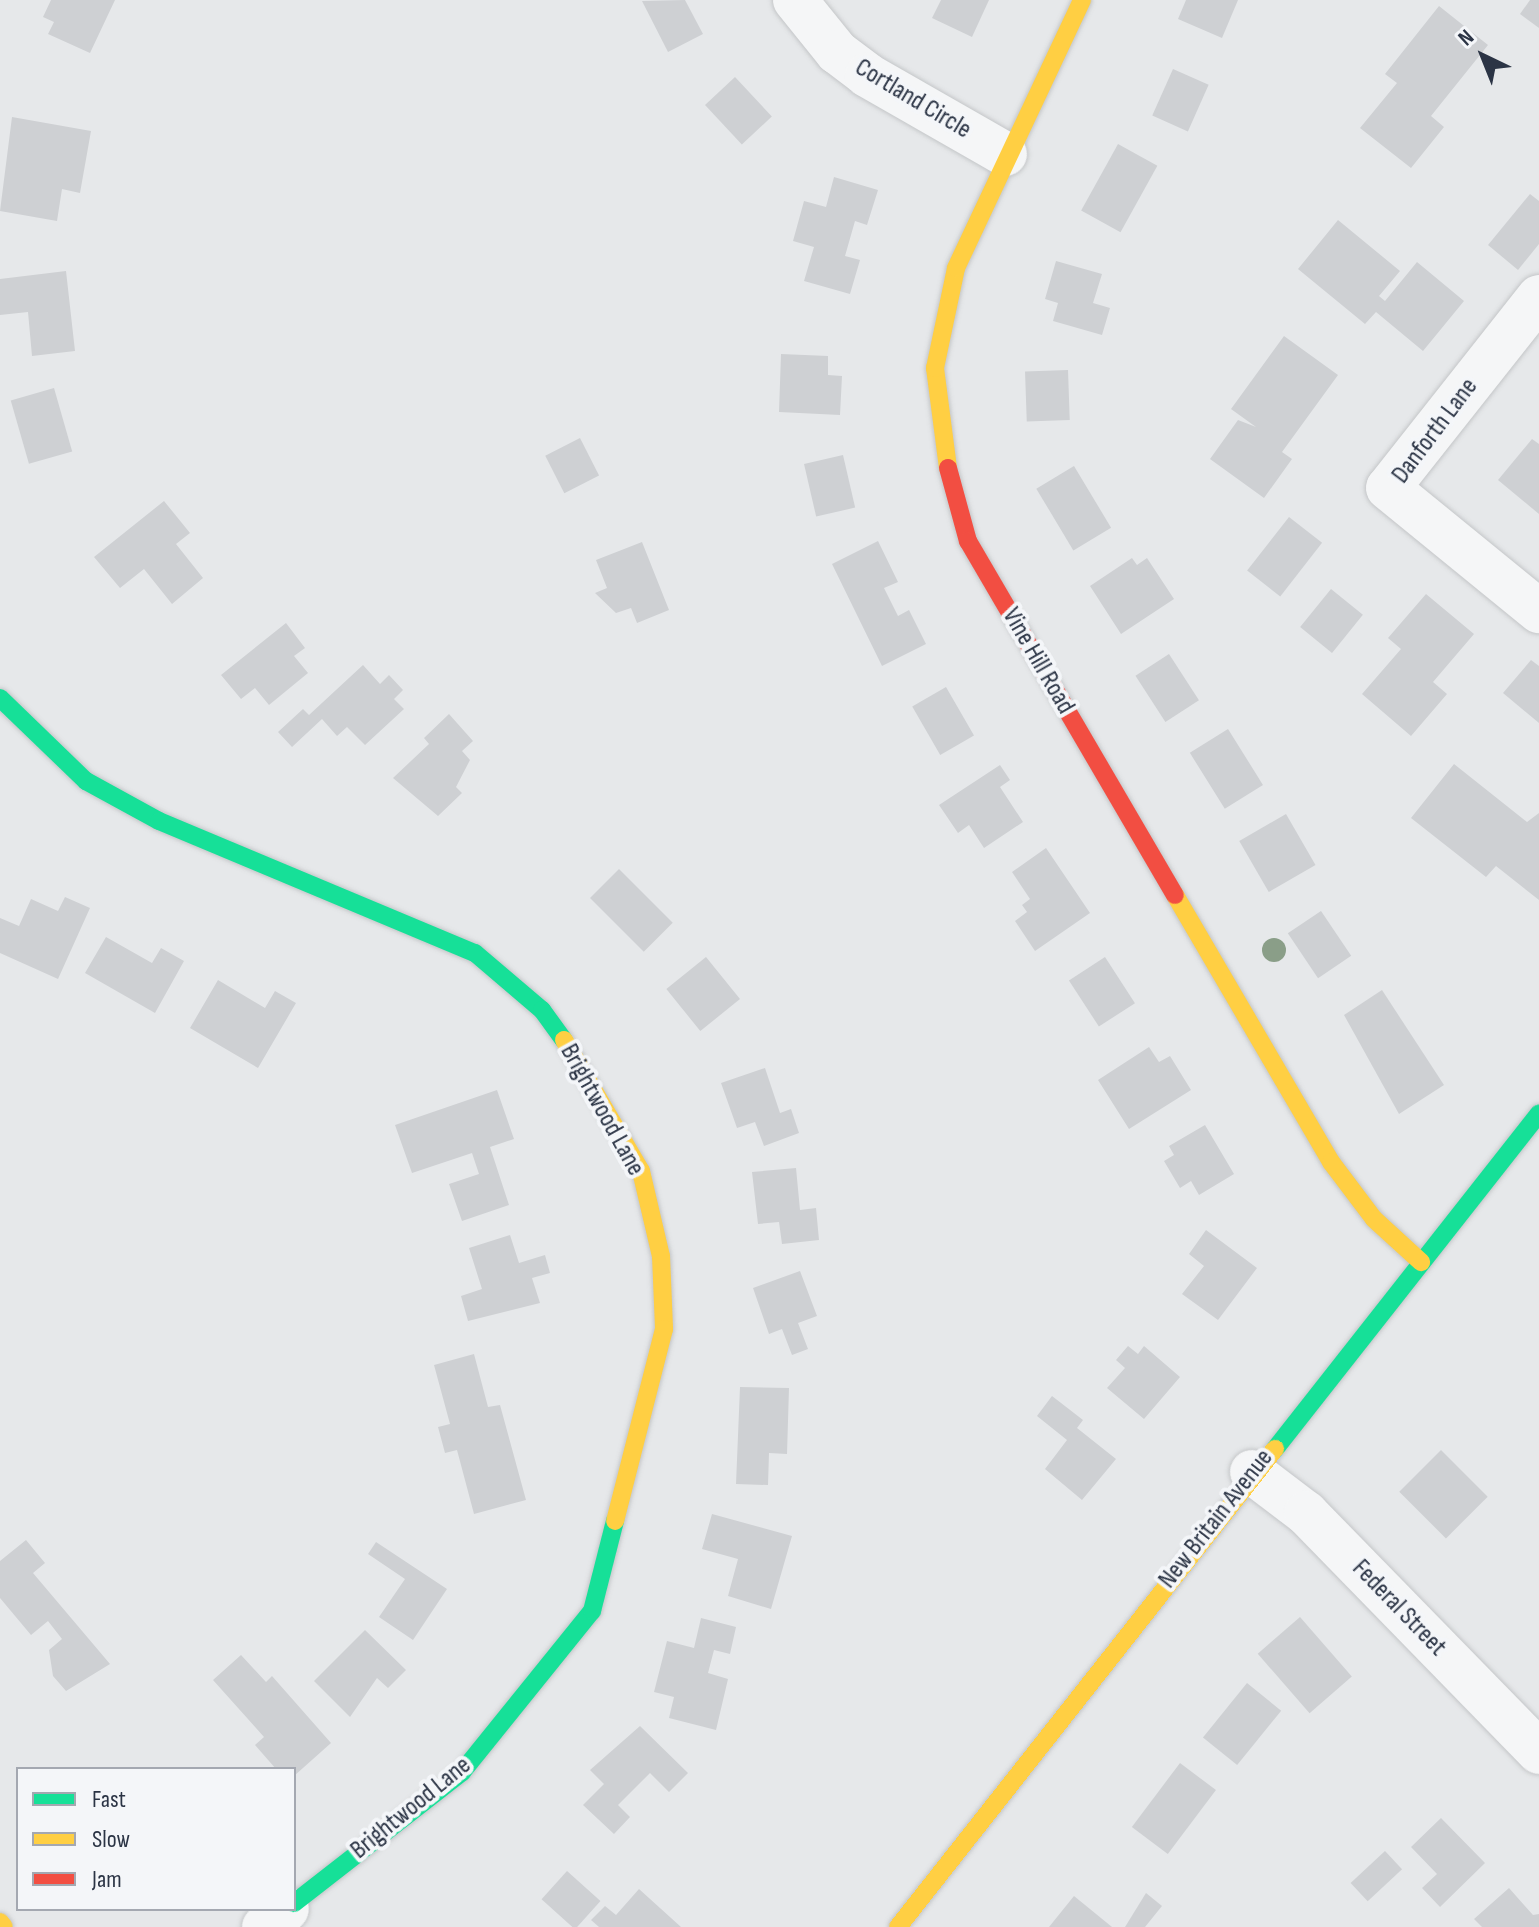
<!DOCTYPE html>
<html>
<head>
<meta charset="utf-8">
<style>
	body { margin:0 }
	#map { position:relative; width:1539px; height:1927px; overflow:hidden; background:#e6e8ea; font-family:"Sofia Sans Condensed",sans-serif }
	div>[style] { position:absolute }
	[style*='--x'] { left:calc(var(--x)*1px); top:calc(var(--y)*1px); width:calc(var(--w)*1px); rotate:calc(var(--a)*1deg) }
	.building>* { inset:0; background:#ced0d3; transform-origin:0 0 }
	.roads { filter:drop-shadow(0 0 2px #c4c6c8) drop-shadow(0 0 2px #c4c6c8) }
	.street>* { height:44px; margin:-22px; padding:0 22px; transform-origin:22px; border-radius:22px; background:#f5f6f7 }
	.fast>* { height:18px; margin:-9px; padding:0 9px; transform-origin:9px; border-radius:9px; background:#16e098 }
	.slow>* { height:18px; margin:-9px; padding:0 9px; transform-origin:9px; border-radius:9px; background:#ffcf43 }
	.jam>* { height:18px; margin:-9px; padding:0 9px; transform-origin:9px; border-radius:9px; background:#f24e42 }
	.trees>* { width:24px; height:24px; margin:-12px; border-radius:50%; background:#8a9e88 }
	span { translate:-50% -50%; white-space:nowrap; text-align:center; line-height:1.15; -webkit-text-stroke:8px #f4f6f9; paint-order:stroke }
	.street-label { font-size:26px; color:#2b3445 }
	.legend { position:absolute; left:16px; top:1767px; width:280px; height:144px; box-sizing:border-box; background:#f4f6f9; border:2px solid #a4a8b1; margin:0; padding:10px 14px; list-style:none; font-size:24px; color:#2b3445 }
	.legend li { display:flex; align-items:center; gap:16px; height:40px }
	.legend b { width:40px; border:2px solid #a4a8b1 }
	.north { position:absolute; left:1443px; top:16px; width:80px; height:80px; -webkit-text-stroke:6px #f4f6f9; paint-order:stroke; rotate:317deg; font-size:22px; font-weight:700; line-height:32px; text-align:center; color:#2b3445 }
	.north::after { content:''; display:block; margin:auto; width:28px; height:36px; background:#2b3445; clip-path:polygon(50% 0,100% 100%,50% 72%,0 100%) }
</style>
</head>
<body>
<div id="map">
	<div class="building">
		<i style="clip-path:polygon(51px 0,115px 0,90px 53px,48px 34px,54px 22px,43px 17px)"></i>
		<i style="clip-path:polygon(685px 0,703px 34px,668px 52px,642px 1px)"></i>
		<i style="clip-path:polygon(941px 0,989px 0,972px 37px,932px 18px)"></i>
		<i style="clip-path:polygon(1186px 0,1238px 0,1222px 38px,1178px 19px)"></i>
		<i style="clip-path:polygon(1530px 0,1539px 0,1539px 28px,1520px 14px)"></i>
		<i style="clip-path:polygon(1439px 6px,1488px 45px,1431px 116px,1444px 127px,1411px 168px,1360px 128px,1397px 83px,1385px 74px)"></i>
		<i style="left:1173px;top:69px;width:39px;height:51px;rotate:24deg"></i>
		<i style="left:735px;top:77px;width:54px;height:41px;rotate:47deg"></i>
		<i style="clip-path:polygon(12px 117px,91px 131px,80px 193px,62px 189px,57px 221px,0 211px)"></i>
		<i style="left:1118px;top:144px;width:45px;height:76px;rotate:29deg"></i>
		<i style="clip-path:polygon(834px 177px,878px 190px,867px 225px,855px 221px,845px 256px,860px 260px,850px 294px,804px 281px,814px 247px,793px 241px,804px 201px,826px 207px)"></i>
		<i style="clip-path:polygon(1530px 194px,1539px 201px,1539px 244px,1518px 270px,1488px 245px)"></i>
		<i style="clip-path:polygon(1338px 220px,1400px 271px,1379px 296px,1385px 301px,1417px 262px,1464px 301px,1423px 351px,1376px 312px,1365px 324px,1298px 269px)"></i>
		<i style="clip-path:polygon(1056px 261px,1102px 274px,1093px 303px,1110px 308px,1102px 335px,1053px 321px,1058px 303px,1045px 299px)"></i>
		<i style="clip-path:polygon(66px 271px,75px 351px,32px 356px,28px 312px,0 315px,0 279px)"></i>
		<i style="clip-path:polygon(1284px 336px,1338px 375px,1282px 452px,1292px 459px,1264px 498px,1210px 459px,1238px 420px,1256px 427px,1231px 409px)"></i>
		<i style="clip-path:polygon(781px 354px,828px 356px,828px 375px,842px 376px,840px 415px,779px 412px)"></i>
		<i style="left:1068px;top:370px;width:50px;height:43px;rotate:88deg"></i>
		<i style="left:54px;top:388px;width:66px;height:45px;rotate:74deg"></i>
		<i style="left:580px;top:438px;width:42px;height:39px;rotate:63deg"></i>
		<i style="clip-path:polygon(1532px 439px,1539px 444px,1539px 514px,1498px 480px)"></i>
		<i style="left:843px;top:455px;width:54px;height:40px;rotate:77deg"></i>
		<i style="left:1074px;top:466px;width:72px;height:44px;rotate:59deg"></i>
		<i style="clip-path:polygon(164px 501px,190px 533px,176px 544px,203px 578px,172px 604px,144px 569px,120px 588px,94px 557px)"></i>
		<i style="left:1289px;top:517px;width:42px;height:68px;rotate:38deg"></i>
		<i style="clip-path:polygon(878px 541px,898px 582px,884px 588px,898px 616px,909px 610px,926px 644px,882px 666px,832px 564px)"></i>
		<i style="clip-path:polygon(642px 542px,669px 610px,637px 623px,631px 608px,616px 613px,595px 593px,607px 588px,596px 560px)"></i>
		<i style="clip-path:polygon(1132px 558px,1137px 565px,1147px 558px,1174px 599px,1121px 634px,1090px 586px)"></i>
		<i style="left:1331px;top:589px;width:41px;height:49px;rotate:39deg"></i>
		<i style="clip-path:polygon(1426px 594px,1474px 634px,1433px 682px,1447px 694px,1411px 736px,1362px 694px,1401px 649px,1388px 638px)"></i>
		<i style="clip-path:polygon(286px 623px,305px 648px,294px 656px,308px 673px,269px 705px,255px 688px,241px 699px,221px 675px)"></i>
		<i style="left:1169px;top:654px;width:55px;height:40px;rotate:57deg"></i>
		<i style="clip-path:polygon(1531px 660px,1539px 666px,1539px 723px,1503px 693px)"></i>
		<i style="clip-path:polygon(363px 665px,380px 684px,389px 675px,403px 690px,394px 699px,404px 709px,365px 745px,347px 727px,337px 736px,322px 719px,292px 747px,278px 732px,303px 709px,309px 715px)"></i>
		<i style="left:946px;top:687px;width:56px;height:39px;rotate:60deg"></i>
		<i style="clip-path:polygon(449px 714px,473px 741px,462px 751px,470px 760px,456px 787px,462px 793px,438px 816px,393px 778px,429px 744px,424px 738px)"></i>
		<i style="left:1228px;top:729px;width:66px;height:45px;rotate:58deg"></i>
		<i style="clip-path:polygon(1454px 764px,1527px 822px,1539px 813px,1539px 900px,1496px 866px,1486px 877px,1411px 818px)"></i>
		<i style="clip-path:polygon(1000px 765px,1010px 780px,1000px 787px,1023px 822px,984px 848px,969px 825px,958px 833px,939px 805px)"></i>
		<i style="left:1286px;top:814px;width:59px;height:54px;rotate:60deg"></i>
		<i style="clip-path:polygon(1046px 848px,1090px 913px,1035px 951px,1015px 921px,1027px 912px,1022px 905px,1030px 899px,1012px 872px)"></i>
		<i style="left:619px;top:869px;width:76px;height:41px;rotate:45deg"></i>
		<i style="clip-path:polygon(65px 897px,90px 908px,58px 979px,0 953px,0 918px,19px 926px,31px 899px,58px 911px)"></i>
		<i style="left:1321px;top:911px;width:54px;height:40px;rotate:56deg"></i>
		<i style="clip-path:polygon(106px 937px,152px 963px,161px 948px,184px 961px,155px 1013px,85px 973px)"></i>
		<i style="left:706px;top:957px;width:54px;height:51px;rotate:51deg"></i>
		<i style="left:1105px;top:957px;width:55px;height:43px;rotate:57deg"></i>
		<i style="clip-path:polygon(218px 980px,265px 1008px,275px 991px,296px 1003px,258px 1068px,190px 1028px)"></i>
		<i style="clip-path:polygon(1382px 990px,1444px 1085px,1399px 1114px,1344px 1015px)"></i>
		<i style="clip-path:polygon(1149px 1047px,1159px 1062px,1170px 1056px,1191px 1090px,1129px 1129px,1098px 1080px)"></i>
		<i style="clip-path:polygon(765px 1068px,780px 1113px,791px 1109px,799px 1133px,764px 1146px,755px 1122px,737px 1128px,721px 1083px)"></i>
		<i style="clip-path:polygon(497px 1090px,514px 1139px,490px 1147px,509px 1205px,462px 1221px,449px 1184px,479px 1174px,472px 1153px,412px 1173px,395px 1125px)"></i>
		<i style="clip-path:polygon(1205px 1125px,1234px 1174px,1199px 1195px,1191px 1181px,1180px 1188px,1164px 1161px,1174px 1155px,1169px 1146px)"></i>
		<i style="clip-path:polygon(796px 1168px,800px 1210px,816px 1208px,819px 1240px,782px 1244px,779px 1222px,758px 1224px,752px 1172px)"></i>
		<i style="clip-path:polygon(1206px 1230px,1257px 1268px,1218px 1320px,1182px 1294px,1204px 1266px,1189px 1254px)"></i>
		<i style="clip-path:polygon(510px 1235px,519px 1263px,545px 1255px,550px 1273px,532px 1278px,540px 1303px,468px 1321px,461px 1296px,482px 1289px,469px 1248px)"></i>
		<i style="clip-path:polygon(800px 1271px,817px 1316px,798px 1323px,808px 1349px,792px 1355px,782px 1329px,769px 1334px,753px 1288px)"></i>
		<i style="clip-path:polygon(1128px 1346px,1138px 1354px,1144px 1346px,1180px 1377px,1144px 1419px,1107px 1388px,1125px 1368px,1116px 1360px)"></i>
		<i style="clip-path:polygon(474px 1354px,488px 1407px,500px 1405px,526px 1500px,474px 1514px,457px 1450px,445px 1453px,438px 1427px,450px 1424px,434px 1365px)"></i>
		<i style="clip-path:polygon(740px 1387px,789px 1388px,787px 1454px,769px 1453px,768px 1485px,736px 1484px)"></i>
		<i style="clip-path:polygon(1052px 1396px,1083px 1420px,1077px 1428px,1116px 1459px,1082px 1500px,1045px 1469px,1067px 1440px,1037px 1416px)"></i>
		<i style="left:1441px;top:1450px;width:66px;height:59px;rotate:45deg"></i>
		<i style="clip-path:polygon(712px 1514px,792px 1536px,771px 1609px,728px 1596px,738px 1559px,702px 1549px)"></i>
		<i style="clip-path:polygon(26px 1540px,45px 1563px,33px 1573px,110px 1664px,66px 1691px,53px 1676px,49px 1650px,62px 1639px,48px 1621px,31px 1635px,0 1598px,0 1561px)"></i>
		<i style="clip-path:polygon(376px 1542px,447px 1589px,413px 1640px,379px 1617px,405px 1579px,368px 1554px)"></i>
		<i style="left:1300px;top:1617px;width:79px;height:56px;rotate:49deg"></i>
		<i style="clip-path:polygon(701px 1618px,736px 1627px,730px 1654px,714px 1650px,708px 1673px,728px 1679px,716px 1730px,669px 1718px,674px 1697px,654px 1692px,667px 1641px,694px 1648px)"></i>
		<i style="clip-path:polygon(365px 1630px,406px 1670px,388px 1688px,377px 1678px,350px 1717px,314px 1681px)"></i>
		<i style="clip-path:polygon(241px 1655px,266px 1682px,272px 1676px,331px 1743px,294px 1776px,294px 1769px,276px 1769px,255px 1745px,264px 1737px,213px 1680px)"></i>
		<i style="left:1247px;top:1683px;width:44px;height:70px;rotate:39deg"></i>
		<i style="clip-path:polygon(640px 1726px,688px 1773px,669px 1792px,650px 1773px,618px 1805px,630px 1817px,614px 1834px,583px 1805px,604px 1784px,590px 1770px)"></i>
		<i style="left:1180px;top:1763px;width:45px;height:80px;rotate:37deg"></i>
		<i style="clip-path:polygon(1441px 1818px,1485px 1863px,1440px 1907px,1422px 1888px,1437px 1874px,1411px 1847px)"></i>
		<i style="left:1385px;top:1851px;width:25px;height:47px;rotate:47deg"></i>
		<i style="left:567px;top:1871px;width:45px;height:38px;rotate:42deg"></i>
		<i style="clip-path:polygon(1509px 1888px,1533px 1915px,1539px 1914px,1539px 1927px,1482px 1927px,1474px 1919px)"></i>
		<i style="clip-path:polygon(639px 1889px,681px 1927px,599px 1927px,591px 1920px,605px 1906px,616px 1915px)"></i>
		<i style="clip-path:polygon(1146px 1893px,1162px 1906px,1145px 1927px,1125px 1927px)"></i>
		<i style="clip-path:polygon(1074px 1896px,1112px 1927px,1049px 1927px)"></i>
	</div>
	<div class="roads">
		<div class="street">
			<i style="--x:795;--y:0;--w:67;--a:51.1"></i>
			<i style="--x:837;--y:52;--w:38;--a:37"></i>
			<i style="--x:867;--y:75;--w:159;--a:29.8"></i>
			<i style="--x:1539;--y:297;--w:243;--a:128.3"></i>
			<i style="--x:1388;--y:488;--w:195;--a:39.2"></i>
			<i style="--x:1252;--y:1472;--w:68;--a:37.2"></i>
			<i style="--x:1306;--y:1513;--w:334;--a:45.7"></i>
			<i style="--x:264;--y:1927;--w:29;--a:-38"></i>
		</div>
		<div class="fast">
			<i style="--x:0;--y:698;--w:120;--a:44"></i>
			<i style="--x:86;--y:781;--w:83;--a:28.7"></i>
			<i style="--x:159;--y:821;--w:342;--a:22.7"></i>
			<i style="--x:475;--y:953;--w:88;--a:40.4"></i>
			<i style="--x:542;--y:1010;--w:37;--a:54"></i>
			<i style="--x:1275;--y:1449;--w:427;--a:-51.8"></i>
			<i style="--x:294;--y:1903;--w:213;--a:-37.9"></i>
			<i style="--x:462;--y:1772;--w:207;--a:-51.1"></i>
			<i style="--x:592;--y:1611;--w:93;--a:-75.7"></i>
		</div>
		<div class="slow">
			<i style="--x:948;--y:468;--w:101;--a:-97.4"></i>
			<i style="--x:935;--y:368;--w:102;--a:-78.1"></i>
			<i style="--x:956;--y:268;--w:296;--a:-64.8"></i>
			<i style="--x:1175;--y:895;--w:309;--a:59.7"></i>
			<i style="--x:1331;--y:1162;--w:71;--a:53"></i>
			<i style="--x:1374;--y:1219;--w:64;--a:42.5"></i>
			<i style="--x:564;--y:1040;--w:152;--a:59.6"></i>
			<i style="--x:641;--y:1171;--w:87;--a:76.8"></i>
			<i style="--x:661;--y:1256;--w:73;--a:87.6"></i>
			<i style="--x:664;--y:1329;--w:198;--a:104.3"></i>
			<i style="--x:0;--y:1922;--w:6;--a:51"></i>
			<i style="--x:898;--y:1927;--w:609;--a:-51.74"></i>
		</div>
		<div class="jam">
			<i style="--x:948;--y:468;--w:76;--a:74.7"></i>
			<i style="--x:968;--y:541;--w:410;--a:59.7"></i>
		</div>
	</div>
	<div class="trees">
		<i style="left:1274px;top:950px"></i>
	</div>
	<div class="street-label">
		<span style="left:913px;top:99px;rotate:31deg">Cortland Circle</span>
		<span style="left:1435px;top:431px;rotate:-53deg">Danforth Lane</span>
		<span style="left:1038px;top:661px;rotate:60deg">Vine Hill Road</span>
		<span style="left:602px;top:1110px;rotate:61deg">Brightwood Lane</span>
		<span style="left:1216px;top:1519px;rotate:-52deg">New Britain Avenue</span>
		<span style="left:1399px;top:1608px;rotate:46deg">Federal Street</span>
		<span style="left:411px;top:1808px;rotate:-39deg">Brightwood Lane</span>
	</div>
	<ul class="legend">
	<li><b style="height:10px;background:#16e098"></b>Fast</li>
	<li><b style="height:10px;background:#ffcf43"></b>Slow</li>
	<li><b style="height:10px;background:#f24e42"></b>Jam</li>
	</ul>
	<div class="north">N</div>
</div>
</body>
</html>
